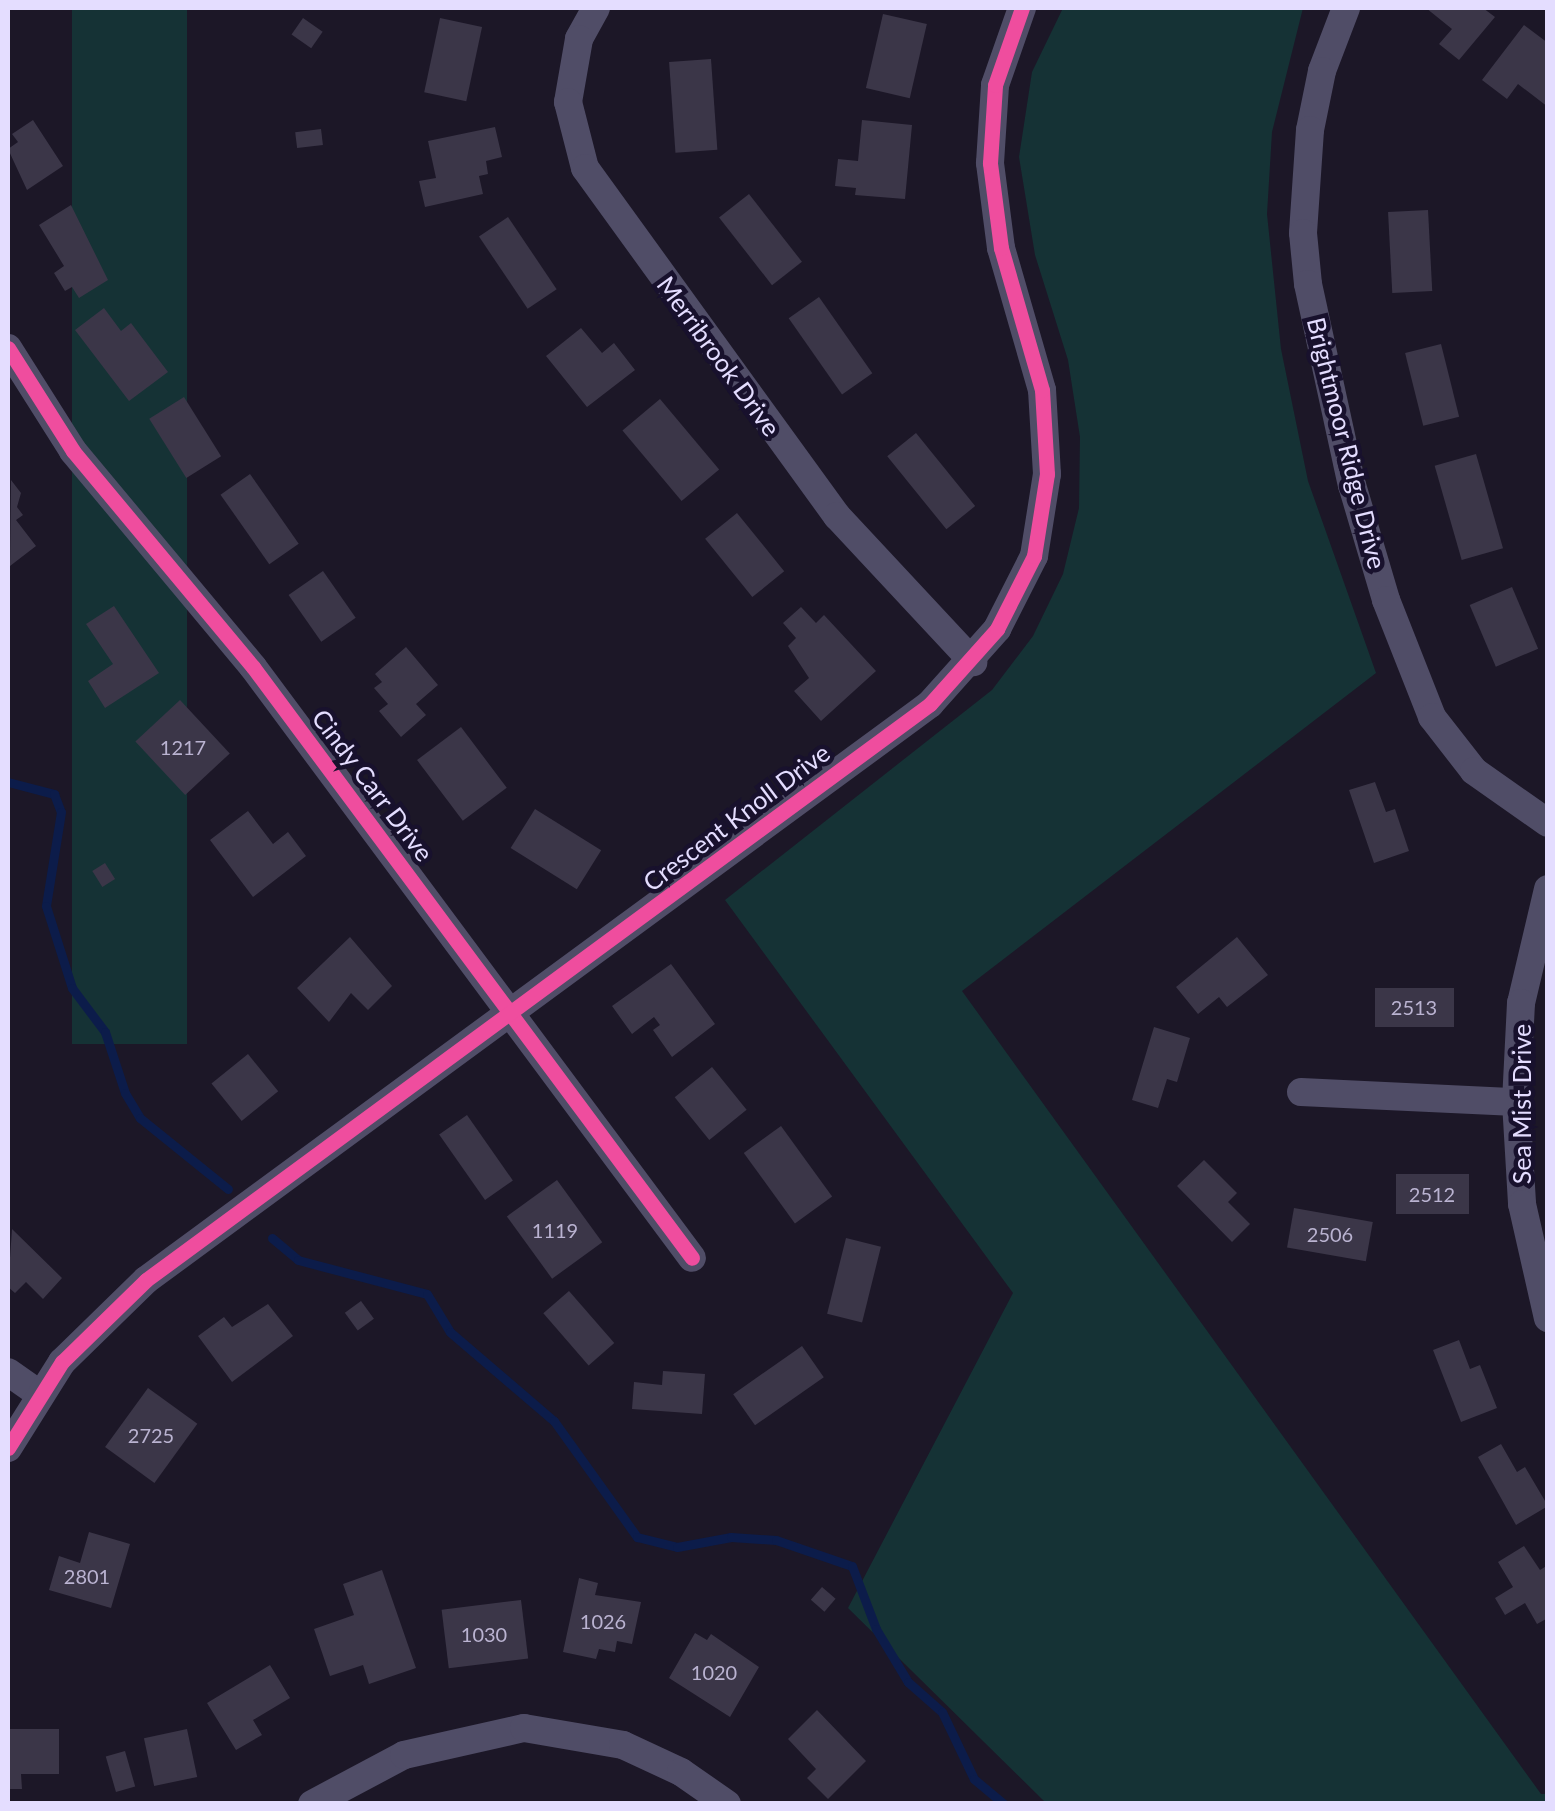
<!DOCTYPE html>
<html>
<head>
<meta charset="utf-8">
<style>
	body { margin:0 }
	#map { position:relative; width:1555px; height:1811px; overflow:hidden; background:#1c1727; font-family:Lato,sans-serif }
	div>[style] { position:absolute }
	[style*='--x'] { left:calc(var(--x)*1px); top:calc(var(--y)*1px); width:calc(var(--w)*1px); rotate:calc(var(--a)*1deg) }
	.green>* { inset:0; background:#153235; transform-origin:0 0 }
	.stream>* { height:9px; margin:-4.5px; padding:0 4.5px; transform-origin:4.5px; border-radius:4.5px; background:#0c1c4a }
	.building>* { inset:0; background:#3b3648; transform-origin:0 0 }
	.street>* { height:28px; margin:-14px; padding:0 14px; transform-origin:14px; border-radius:14px; background:#504d67 }
	.cycleway>* { height:15px; margin:-7.5px; padding:0 7.5px; transform-origin:7.5px; border-radius:7.5px; background:#ef4d9e }
	span { translate:-50% -50%; white-space:nowrap; text-align:center; line-height:1.15; -webkit-text-stroke:9px #18112d; paint-order:stroke }
	.number-label { font-size:20px; color:#bab3d1 }
	.number-label span { -webkit-text-stroke-width:0 }
	.street-label { font-size:25px; color:#e4ddff }
	.frame { position:absolute; inset:0; border:10px solid #e4ddff; pointer-events:none }
</style>
</head>
<body>
<div id="map">
	<div class="green">
		<i style="left:72px;top:8px;width:115px;height:1036px"></i>
		<i style="clip-path:polygon(1063px 8px,1303px 8px,1272px 132px,1267px 214px,1281px 349px,1308px 481px,1376px 673px,962px 991px,1541px 1794px,1547px 1794px,1547px 1803px,1046px 1803px,848px 1608px,1013px 1293px,725px 900px,992px 690px,1033px 636px,1063px 574px,1079px 508px,1080px 437px,1068px 360px,1035px 255px,1019px 157px,1032px 72px)"></i>
	</div>
	<div class="stream">
		<i style="--x:8;--y:782;--w:48;--a:14.6"></i>
		<i style="--x:54;--y:794;--w:19;--a:69"></i>
		<i style="--x:61;--y:812;--w:95;--a:99.1"></i>
		<i style="--x:46;--y:906;--w:86;--a:72.4"></i>
		<i style="--x:72;--y:988;--w:55;--a:53.1"></i>
		<i style="--x:105;--y:1032;--w:64;--a:71.8"></i>
		<i style="--x:125;--y:1093;--w:29;--a:59"></i>
		<i style="--x:140;--y:1118;--w:113;--a:38.9"></i>
		<i style="--x:272;--y:1238;--w:34;--a:40"></i>
		<i style="--x:298;--y:1260;--w:133;--a:14.8"></i>
		<i style="--x:427;--y:1294;--w:44;--a:58.8"></i>
		<i style="--x:450;--y:1332;--w:137;--a:40.6"></i>
		<i style="--x:554;--y:1421;--w:143;--a:54.4"></i>
		<i style="--x:637;--y:1537;--w:41;--a:14"></i>
		<i style="--x:677;--y:1547;--w:55;--a:-10.5"></i>
		<i style="--x:731;--y:1537;--w:45;--a:3.8"></i>
		<i style="--x:776;--y:1540;--w:80;--a:18.9"></i>
		<i style="--x:852;--y:1566;--w:67;--a:69.1"></i>
		<i style="--x:876;--y:1629;--w:62;--a:58.9"></i>
		<i style="--x:908;--y:1682;--w:45;--a:41.4"></i>
		<i style="--x:942;--y:1712;--w:74;--a:64.5"></i>
		<i style="--x:974;--y:1779;--w:39;--a:40"></i>
	</div>
	<div class="building">
		<i style="clip-path:polygon(1426px 8px,1483px 8px,1495px 17px,1459px 60px,1439px 44px,1452px 29px)"></i>
		<i style="left:883px;top:14px;width:45px;height:76px;rotate:13deg"></i>
		<i style="left:303px;top:18px;width:24px;height:20px;rotate:35deg"></i>
		<i style="left:440px;top:18px;width:43px;height:76px;rotate:12deg"></i>
		<i style="clip-path:polygon(1524px 25px,1548px 43px,1548px 107px,1518px 84px,1507px 99px,1482px 80px)"></i>
		<i style="left:711px;top:59px;width:91px;height:42px;rotate:86deg"></i>
		<i style="clip-path:polygon(33px 120px,63px 166px,27px 190px,8px 149px,18px 142px,12px 134px)"></i>
		<i style="clip-path:polygon(862px 120px,912px 125px,905px 199px,855px 195px,856px 188px,835px 186px,838px 159px,858px 161px)"></i>
		<i style="clip-path:polygon(495px 127px,502px 157px,486px 161px,488px 174px,479px 176px,483px 194px,425px 207px,419px 181px,436px 178px,428px 141px)"></i>
		<i style="left:321px;top:129px;width:16px;height:26px;rotate:83deg"></i>
		<i style="left:749px;top:194px;width:86px;height:38px;rotate:52deg"></i>
		<i style="clip-path:polygon(71px 205px,108px 280px,79px 298px,72px 287px,65px 291px,54px 273px,64px 266px,39px 225px)"></i>
		<i style="left:1428px;top:210px;width:81px;height:40px;rotate:87deg"></i>
		<i style="left:508px;top:217px;width:87px;height:35px;rotate:56deg"></i>
		<i style="left:819px;top:297px;width:93px;height:37px;rotate:55deg"></i>
		<i style="clip-path:polygon(104px 308px,121px 331px,131px 323px,168px 372px,129px 401px,75px 330px)"></i>
		<i style="clip-path:polygon(581px 328px,602px 353px,614px 343px,635px 370px,587px 407px,546px 356px)"></i>
		<i style="left:1441px;top:344px;width:75px;height:37px;rotate:76deg"></i>
		<i style="left:184px;top:397px;width:70px;height:41px;rotate:58deg"></i>
		<i style="left:660px;top:399px;width:92px;height:49px;rotate:50deg"></i>
		<i style="left:916px;top:433px;width:94px;height:37px;rotate:51deg"></i>
		<i style="left:1476px;top:454px;width:98px;height:43px;rotate:74deg"></i>
		<i style="left:250px;top:474px;width:85px;height:36px;rotate:55deg"></i>
		<i style="clip-path:polygon(11px 480px,21px 493px,17px 507px,23px 515px,16px 520px,36px 546px,10px 566px)"></i>
		<i style="left:737px;top:513px;width:75px;height:41px;rotate:51deg"></i>
		<i style="left:323px;top:571px;width:57px;height:42px;rotate:55deg"></i>
		<i style="left:1512px;top:587px;width:67px;height:46px;rotate:67deg"></i>
		<i style="clip-path:polygon(114px 606px,159px 673px,105px 708px,88px 681px,113px 664px,86px 624px)"></i>
		<i style="clip-path:polygon(801px 607px,816px 623px,824px 615px,876px 671px,821px 721px,794px 691px,809px 678px,788px 646px,796px 638px,783px 623px)"></i>
		<i style="clip-path:polygon(406px 647px,438px 685px,416px 704px,426px 715px,401px 737px,379px 711px,388px 704px,374px 688px,382px 682px,375px 674px)"></i>
		<i style="left:180px;top:700px;width:73px;height:61px;rotate:47deg"></i>
		<i style="left:461px;top:727px;width:76px;height:55px;rotate:53deg"></i>
		<i style="clip-path:polygon(1375px 782px,1386px 812px,1395px 809px,1409px 851px,1374px 863px,1349px 790px)"></i>
		<i style="left:535px;top:809px;width:78px;height:46px;rotate:32deg"></i>
		<i style="clip-path:polygon(248px 811px,273px 844px,288px 832px,306px 856px,253px 897px,210px 840px)"></i>
		<i style="left:105px;top:863px;width:19px;height:15px;rotate:58deg"></i>
		<i style="clip-path:polygon(350px 937px,392px 986px,368px 1010px,351px 993px,329px 1022px,297px 988px)"></i>
		<i style="clip-path:polygon(1237px 937px,1268px 975px,1227px 1007px,1219px 997px,1198px 1014px,1176px 987px)"></i>
		<i style="clip-path:polygon(671px 964px,715px 1024px,672px 1057px,653px 1030px,660px 1025px,654px 1017px,632px 1034px,612px 1006px)"></i>
		<i style="left:1375px;top:988px;width:79px;height:39px"></i>
		<i style="clip-path:polygon(1154px 1027px,1190px 1038px,1177px 1082px,1167px 1079px,1158px 1108px,1132px 1100px)"></i>
		<i style="left:248px;top:1054px;width:48px;height:47px;rotate:51deg"></i>
		<i style="left:712px;top:1067px;width:55px;height:48px;rotate:51deg"></i>
		<i style="left:467px;top:1115px;width:80px;height:34px;rotate:55deg"></i>
		<i style="left:781px;top:1126px;width:87px;height:46px;rotate:54deg"></i>
		<i style="clip-path:polygon(1204px 1160px,1237px 1193px,1228px 1202px,1250px 1224px,1232px 1242px,1177px 1186px)"></i>
		<i style="left:1396px;top:1174px;width:73px;height:40px"></i>
		<i style="left:557px;top:1180px;width:77px;height:62px;rotate:54deg"></i>
		<i style="left:1294px;top:1208px;width:80px;height:40px;rotate:10deg"></i>
		<i style="clip-path:polygon(12px 1229px,62px 1278px,43px 1299px,26px 1282px,15px 1293px,8px 1287px)"></i>
		<i style="left:846px;top:1238px;width:36px;height:78px;rotate:14deg"></i>
		<i style="left:569px;top:1291px;width:69px;height:34px;rotate:49deg"></i>
		<i style="left:361px;top:1301px;width:22px;height:20px;rotate:54deg"></i>
		<i style="clip-path:polygon(268px 1304px,293px 1336px,232px 1382px,198px 1336px,224px 1317px,232px 1327px)"></i>
		<i style="clip-path:polygon(1459px 1340px,1470px 1369px,1480px 1365px,1497px 1408px,1461px 1422px,1433px 1350px)"></i>
		<i style="left:802px;top:1346px;width:38px;height:84px;rotate:55deg"></i>
		<i style="clip-path:polygon(663px 1371px,705px 1374px,702px 1414px,632px 1409px,634px 1382px,662px 1385px)"></i>
		<i style="left:148px;top:1388px;width:61px;height:73px;rotate:36deg"></i>
		<i style="clip-path:polygon(1501px 1444px,1517px 1472px,1525px 1467px,1548px 1506px,1516px 1525px,1478px 1457px)"></i>
		<i style="clip-path:polygon(89px 1532px,130px 1544px,111px 1608px,49px 1590px,59px 1556px,80px 1563px)"></i>
		<i style="clip-path:polygon(1524px 1546px,1540px 1570px,1548px 1565px,1548px 1618px,1537px 1624px,1525px 1603px,1505px 1615px,1495px 1598px,1513px 1587px,1498px 1562px)"></i>
		<i style="clip-path:polygon(382px 1570px,416px 1668px,369px 1684px,363px 1665px,330px 1676px,314px 1629px,354px 1615px,343px 1584px)"></i>
		<i style="clip-path:polygon(579px 1578px,598px 1583px,595px 1595px,641px 1602px,632px 1644px,617px 1641px,615px 1652px,599px 1649px,596px 1659px,563px 1652px)"></i>
		<i style="left:822px;top:1587px;width:18px;height:17px;rotate:41deg"></i>
		<i style="left:521px;top:1600px;width:59px;height:80px;rotate:83deg"></i>
		<i style="clip-path:polygon(695px 1633px,707px 1640px,711px 1634px,759px 1667px,730px 1717px,669px 1678px)"></i>
		<i style="clip-path:polygon(270px 1665px,290px 1698px,253px 1720px,262px 1735px,236px 1750px,207px 1703px)"></i>
		<i style="clip-path:polygon(817px 1710px,866px 1761px,828px 1799px,807px 1778px,816px 1769px,788px 1739px)"></i>
		<i style="clip-path:polygon(8px 1729px,59px 1729px,59px 1774px,21px 1774px,22px 1789px,8px 1789px)"></i>
		<i style="left:187px;top:1729px;width:49px;height:44px;rotate:78deg"></i>
		<i style="left:125px;top:1751px;width:37px;height:20px;rotate:74deg"></i>
	</div>
	<div class="street">
		<i style="--x:596;--y:8;--w:35;--a:119"></i>
		<i style="--x:579;--y:39;--w:64;--a:99.9"></i>
		<i style="--x:568;--y:102;--w:68;--a:75.6"></i>
		<i style="--x:585;--y:168;--w:430;--a:54.1"></i>
		<i style="--x:837;--y:516;--w:200;--a:47"></i>
		<i style="--x:1346;--y:8;--w:67;--a:110.9"></i>
		<i style="--x:1322;--y:71;--w:60;--a:101.5"></i>
		<i style="--x:1310;--y:130;--w:103;--a:93.9"></i>
		<i style="--x:1303;--y:233;--w:51;--a:84.4"></i>
		<i style="--x:1308;--y:284;--w:206;--a:77.7"></i>
		<i style="--x:1352;--y:485;--w:120;--a:73.5"></i>
		<i style="--x:1386;--y:600;--w:126;--a:68.5"></i>
		<i style="--x:1432;--y:717;--w:68;--a:52.1"></i>
		<i style="--x:1474;--y:771;--w:90;--a:35.1"></i>
		<i style="--x:8;--y:348;--w:122;--a:57.7"></i>
		<i style="--x:73;--y:451;--w:281;--a:50.2"></i>
		<i style="--x:253;--y:667;--w:736;--a:53.39"></i>
		<i style="--x:1548;--y:889;--w:117;--a:103.3"></i>
		<i style="--x:1521;--y:1003;--w:99;--a:92.9"></i>
		<i style="--x:1516;--y:1102;--w:102;--a:86.6"></i>
		<i style="--x:1522;--y:1204;--w:117;--a:77.2"></i>
		<i style="--x:1301;--y:1092;--w:215;--a:2.7"></i>
		<i style="--x:8;--y:1372;--w:37;--a:35"></i>
		<i style="--x:8;--y:1448;--w:102;--a:-57.9"></i>
		<i style="--x:62;--y:1362;--w:117;--a:-44.3"></i>
		<i style="--x:146;--y:1280;--w:973;--a:-36.3"></i>
		<i style="--x:930;--y:704;--w:101;--a:-48.2"></i>
		<i style="--x:997;--y:629;--w:82;--a:-63.1"></i>
		<i style="--x:1034;--y:556;--w:83;--a:-81"></i>
		<i style="--x:1047;--y:474;--w:84;--a:-93.4"></i>
		<i style="--x:1042;--y:390;--w:148;--a:-106.1"></i>
		<i style="--x:1001;--y:248;--w:86;--a:-97.4"></i>
		<i style="--x:990;--y:163;--w:78;--a:-86.3"></i>
		<i style="--x:995;--y:85;--w:82;--a:-70.7"></i>
		<i style="--x:312;--y:1804;--w:104;--a:-28"></i>
		<i style="--x:404;--y:1755;--w:123;--a:-12.7"></i>
		<i style="--x:524;--y:1728;--w:100;--a:9.7"></i>
		<i style="--x:623;--y:1745;--w:64;--a:25"></i>
		<i style="--x:681;--y:1772;--w:56;--a:34.8"></i>
	</div>
	<div class="cycleway">
		<i style="--x:8;--y:348;--w:122;--a:57.7"></i>
		<i style="--x:73;--y:451;--w:281;--a:50.2"></i>
		<i style="--x:253;--y:667;--w:736;--a:53.39"></i>
		<i style="--x:8;--y:1448;--w:102;--a:-57.9"></i>
		<i style="--x:62;--y:1362;--w:117;--a:-44.3"></i>
		<i style="--x:146;--y:1280;--w:973;--a:-36.3"></i>
		<i style="--x:930;--y:704;--w:101;--a:-48.2"></i>
		<i style="--x:997;--y:629;--w:82;--a:-63.1"></i>
		<i style="--x:1034;--y:556;--w:83;--a:-81"></i>
		<i style="--x:1047;--y:474;--w:84;--a:-93.4"></i>
		<i style="--x:1042;--y:390;--w:148;--a:-106.1"></i>
		<i style="--x:1001;--y:248;--w:86;--a:-97.4"></i>
		<i style="--x:990;--y:163;--w:78;--a:-86.3"></i>
		<i style="--x:995;--y:85;--w:82;--a:-70.7"></i>
	</div>
	<div class="number-label">
		<span style="left:183px;top:747px">1217</span>
		<span style="left:1414px;top:1007px">2513</span>
		<span style="left:1432px;top:1194px">2512</span>
		<span style="left:555px;top:1230px">1119</span>
		<span style="left:1330px;top:1234px">2506</span>
		<span style="left:151px;top:1435px">2725</span>
		<span style="left:87px;top:1576px">2801</span>
		<span style="left:603px;top:1621px">1026</span>
		<span style="left:484px;top:1634px">1030</span>
		<span style="left:714px;top:1672px">1020</span>
	</div>
	<div class="street-label">
		<span style="left:719px;top:356px;rotate:54deg">Merribrook Drive</span>
		<span style="left:1347px;top:443px;rotate:76deg">Brightmoor Ridge Drive</span>
		<span style="left:373px;top:785px;rotate:53deg">Cindy Carr Drive</span>
		<span style="left:736px;top:817px;rotate:-37deg">Crescent Knoll Drive</span>
		<span style="left:1521px;top:1104px;rotate:-90deg">Sea Mist Drive</span>
	</div>
	<div class="frame"></div>
</div>
</body>
</html>
